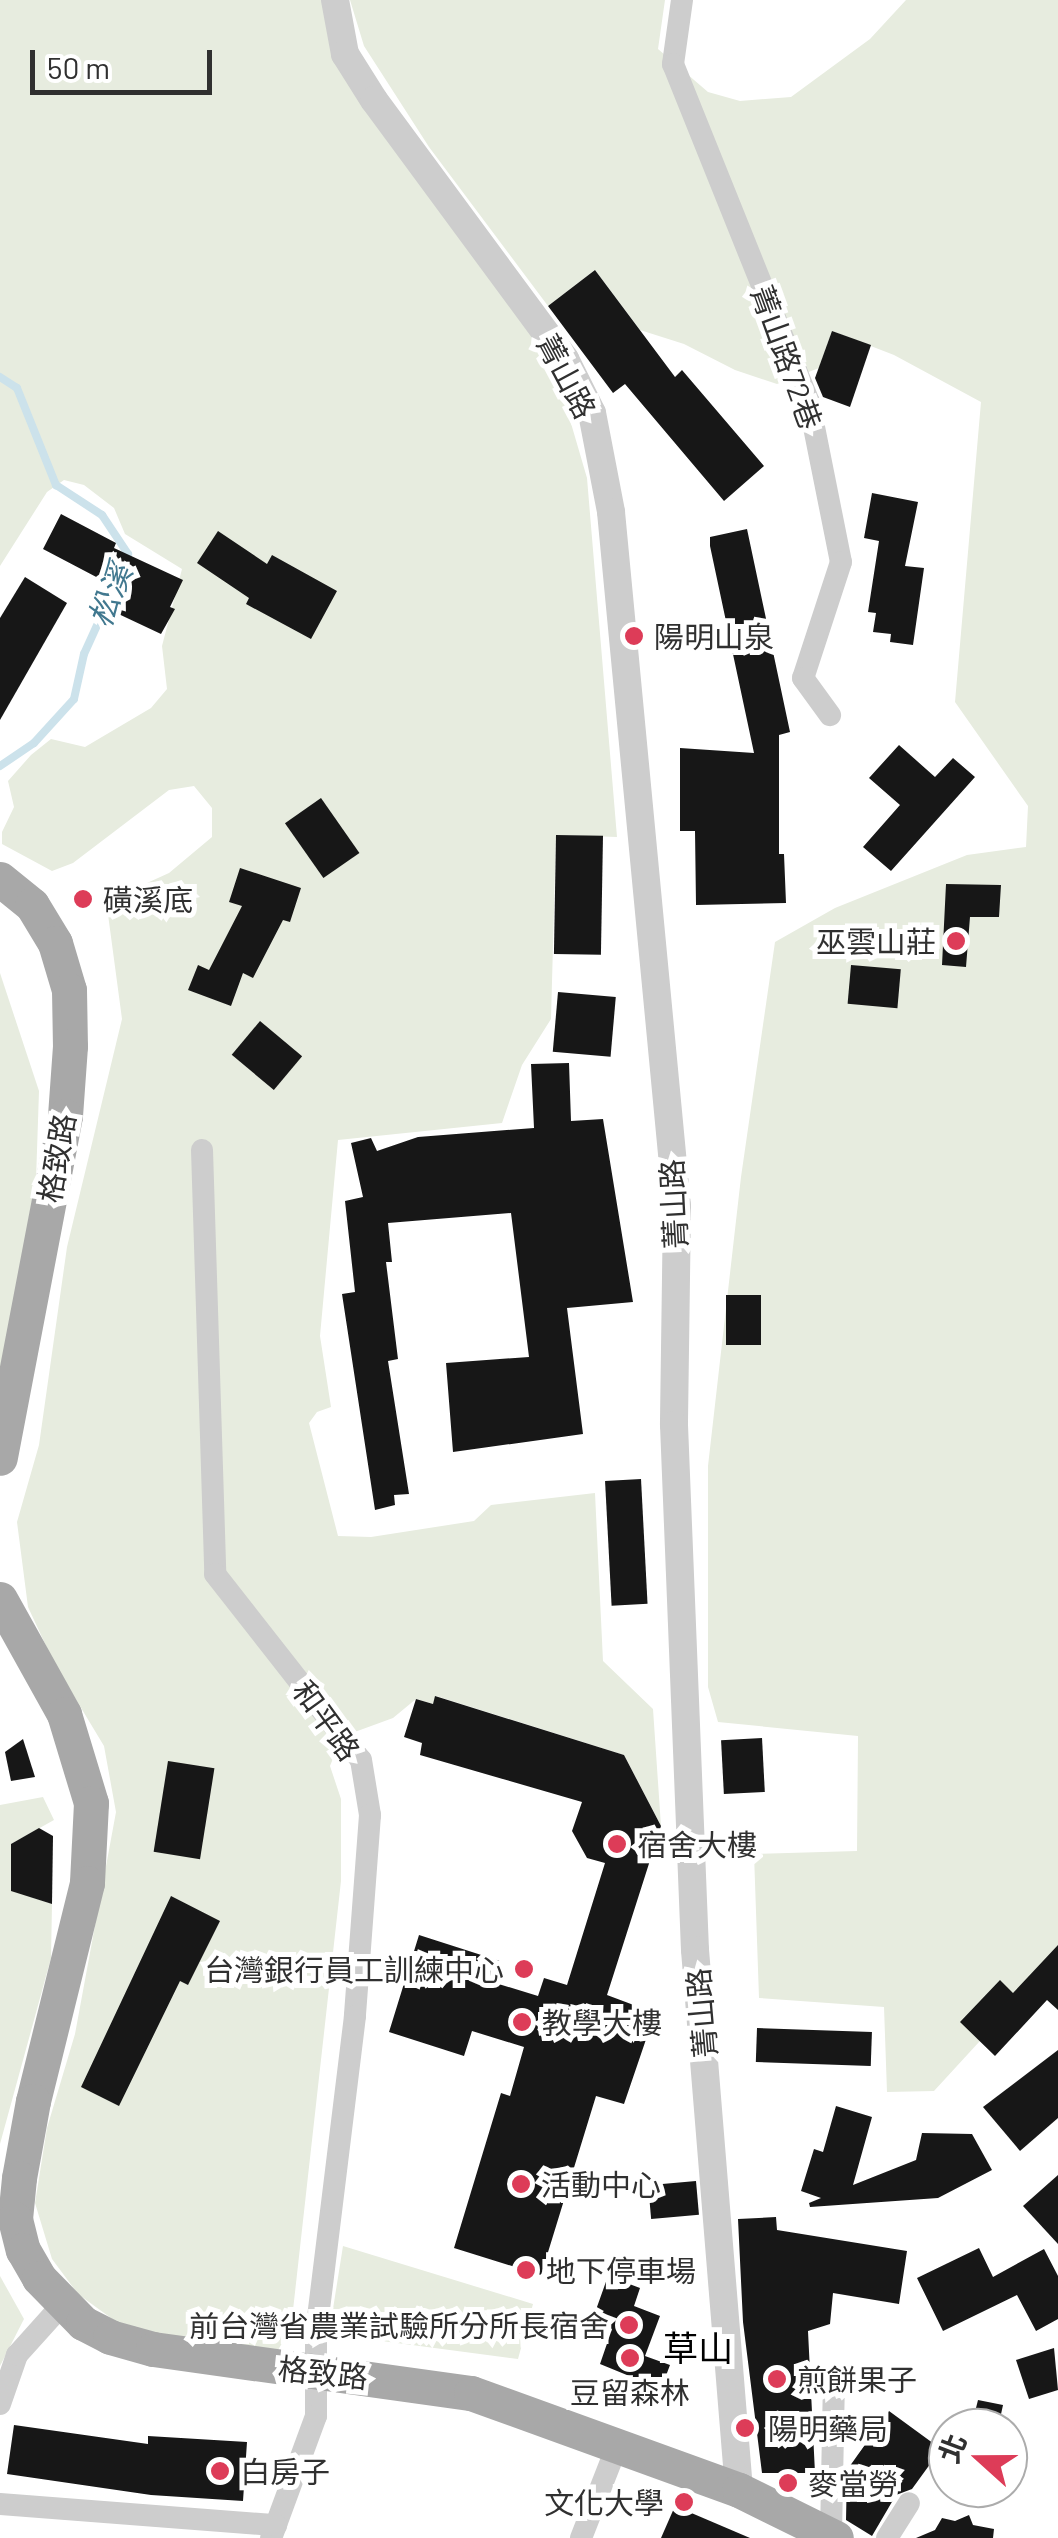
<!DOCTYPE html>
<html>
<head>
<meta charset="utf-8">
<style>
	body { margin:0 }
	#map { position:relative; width:1058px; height:2538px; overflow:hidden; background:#fff; font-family:Barlow,"Noto Sans TC",sans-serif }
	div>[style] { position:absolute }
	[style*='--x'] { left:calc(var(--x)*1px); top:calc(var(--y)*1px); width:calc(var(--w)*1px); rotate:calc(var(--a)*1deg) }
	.green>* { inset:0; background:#e7ecdf }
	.stream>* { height:8px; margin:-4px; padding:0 4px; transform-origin:4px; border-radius:4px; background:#cce2eb }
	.building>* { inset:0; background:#171717; transform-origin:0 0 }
	.minor>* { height:22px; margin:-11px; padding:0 11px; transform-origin:11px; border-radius:11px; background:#cdcdcd }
	.tertiary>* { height:28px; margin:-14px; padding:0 14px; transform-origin:14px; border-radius:14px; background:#cdcdcd }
	.primary>* { height:35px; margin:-17.5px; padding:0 17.5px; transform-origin:17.5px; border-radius:17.5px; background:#a8a8a8 }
	.dots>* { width:28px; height:28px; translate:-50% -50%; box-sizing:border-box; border:5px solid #fff; border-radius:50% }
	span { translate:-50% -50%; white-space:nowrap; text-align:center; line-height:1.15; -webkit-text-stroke:10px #fff; paint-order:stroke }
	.street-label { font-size:30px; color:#303030 }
	.poi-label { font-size:30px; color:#303030 }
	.left { translate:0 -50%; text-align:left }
	.right { translate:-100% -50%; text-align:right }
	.water-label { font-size:32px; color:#41788f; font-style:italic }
	.quarter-label { font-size:35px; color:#000 }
	.north { position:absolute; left:928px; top:2408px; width:100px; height:100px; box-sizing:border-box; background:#fff; border:2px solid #acacac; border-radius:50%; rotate:291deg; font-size:28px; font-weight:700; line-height:40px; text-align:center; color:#303030 }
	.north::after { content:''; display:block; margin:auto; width:35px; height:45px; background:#dd3c58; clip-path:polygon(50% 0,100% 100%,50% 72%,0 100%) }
	.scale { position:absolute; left:30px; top:50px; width:182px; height:45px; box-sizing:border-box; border:5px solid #303030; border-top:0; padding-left:12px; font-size:30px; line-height:35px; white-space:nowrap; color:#303030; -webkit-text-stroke:8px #fff; paint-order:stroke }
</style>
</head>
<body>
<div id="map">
	<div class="green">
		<i style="clip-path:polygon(0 0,324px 0,556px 372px,587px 478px,617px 837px,556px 835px,551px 1019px,522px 1065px,502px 1123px,338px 1140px,320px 1336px,331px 1407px,317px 1412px,309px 1423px,338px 1536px,371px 1537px,474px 1521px,491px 1505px,595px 1493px,603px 1661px,653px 1709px,661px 1826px,624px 1755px,436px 1696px,433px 1704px,416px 1699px,393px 1718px,352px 1733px,336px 1751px,330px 1766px,341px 1799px,341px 1881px,291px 2328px,278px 2350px,126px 2329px,78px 2294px,52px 2259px,35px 2203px,47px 2128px,75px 2034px,116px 1812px,104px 1746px,54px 1663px,28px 1607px,17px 1522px,39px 1445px,67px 1247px,122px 1019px,107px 907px,114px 898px,169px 873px,212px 837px,212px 808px,194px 786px,169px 790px,73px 863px,52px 871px,2px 844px,2px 832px,14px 807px,8px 781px,31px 755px,51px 739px,85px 747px,151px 708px,167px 689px,162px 646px,182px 569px,125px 534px,114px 508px,84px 485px,64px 480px,47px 492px,0 566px)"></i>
		<i style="clip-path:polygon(350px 0,665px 0,658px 49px,708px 92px,740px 101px,791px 97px,870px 39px,906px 0,1058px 0,1058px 1956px,934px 2091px,887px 2092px,884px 2007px,759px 1998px,754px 1854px,857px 1851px,858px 1736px,718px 1722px,708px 1687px,708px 1466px,741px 1177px,775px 942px,835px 908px,967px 855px,1026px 847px,1028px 806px,955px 702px,981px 402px,894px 355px,832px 331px,819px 368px,777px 384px,735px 370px,684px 344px,640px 330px,595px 270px,548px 306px,429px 147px,364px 46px)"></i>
		<i style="clip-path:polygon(0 973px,39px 1091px,36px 1180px,0 1373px)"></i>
		<i style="clip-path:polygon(43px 1797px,54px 1820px,11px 1844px,11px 1890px,52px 1904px,51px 1958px,0 2144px,0 1805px)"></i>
		<i style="clip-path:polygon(343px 2246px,533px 2304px,518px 2359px,329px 2334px)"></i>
		<i style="clip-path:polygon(0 2276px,24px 2319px,0 2366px)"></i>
	</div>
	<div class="stream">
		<i style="--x:0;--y:377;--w:20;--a:33"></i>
		<i style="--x:17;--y:388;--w:105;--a:68.1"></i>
		<i style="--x:56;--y:485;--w:55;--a:33.1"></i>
		<i style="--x:102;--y:515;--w:47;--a:56.3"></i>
		<i style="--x:128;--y:554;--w:9;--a:111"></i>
		<i style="--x:0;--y:766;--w:41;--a:-34.1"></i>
		<i style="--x:34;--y:743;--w:59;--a:-47.7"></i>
		<i style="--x:74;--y:699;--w:46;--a:-77.5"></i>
		<i style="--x:84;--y:654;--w:82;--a:-65.6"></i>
	</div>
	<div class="building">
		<i style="clip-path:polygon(595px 270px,675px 377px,682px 370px,764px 466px,724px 501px,625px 384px,613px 393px,548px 306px)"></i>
		<i style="clip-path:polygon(832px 331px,871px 345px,850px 407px,823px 397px,815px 378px)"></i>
		<i style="clip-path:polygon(872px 493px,918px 502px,905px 566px,924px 568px,913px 645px,890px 642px,891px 634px,873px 632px,876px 613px,868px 612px,879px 541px,864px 538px)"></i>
		<i style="clip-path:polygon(61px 514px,116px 543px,114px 548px,183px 580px,170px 607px,175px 609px,161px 634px,110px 610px,121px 590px,43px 549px)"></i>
		<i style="clip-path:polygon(747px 529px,790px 732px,779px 735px,779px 854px,784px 854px,786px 903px,696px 905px,695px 831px,680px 831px,680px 748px,754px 753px,710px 546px,710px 537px)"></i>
		<i style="clip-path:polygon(218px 531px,267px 564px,272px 555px,337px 591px,311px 639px,246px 604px,249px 598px,197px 563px)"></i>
		<i style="clip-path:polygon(25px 577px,67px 603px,0 720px,0 618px)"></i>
		<i style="clip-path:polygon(899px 745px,935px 777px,953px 758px,975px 777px,891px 871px,863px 847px,900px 805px,869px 778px)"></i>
		<i style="left:321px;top:798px;width:67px;height:44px;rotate:55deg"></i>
		<i style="left:556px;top:835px;width:47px;height:119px;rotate:1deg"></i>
		<i style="clip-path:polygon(240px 868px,301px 888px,290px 922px,283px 920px,253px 978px,243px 973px,231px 1006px,188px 990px,198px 965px,209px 970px,242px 906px,229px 902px)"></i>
		<i style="clip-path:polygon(946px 884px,1001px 885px,999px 917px,970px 917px,966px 967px,942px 965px)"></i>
		<i style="left:851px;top:965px;width:50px;height:39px;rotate:5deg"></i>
		<i style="left:558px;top:992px;width:58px;height:60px;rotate:5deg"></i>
		<i style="left:260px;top:1021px;width:55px;height:44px;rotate:40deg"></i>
		<i style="clip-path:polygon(569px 1063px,571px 1121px,603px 1119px,633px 1302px,567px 1308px,583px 1434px,453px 1452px,446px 1363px,529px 1357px,511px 1213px,388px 1223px,392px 1262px,386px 1262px,398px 1359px,388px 1361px,409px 1494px,394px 1495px,395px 1505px,375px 1510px,342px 1294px,355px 1292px,345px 1201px,363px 1197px,351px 1143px,371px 1138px,377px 1151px,418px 1137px,534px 1128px,531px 1064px)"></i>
		<i style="left:726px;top:1295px;width:35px;height:50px"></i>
		<i style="left:641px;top:1479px;width:125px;height:36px;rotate:87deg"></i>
		<i style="clip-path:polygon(435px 1696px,624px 1755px,661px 1826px,607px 1995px,655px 2013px,624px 2104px,596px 2096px,541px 2275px,454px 2248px,501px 2093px,510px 2096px,524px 2047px,472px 2031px,464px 2056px,389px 2032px,419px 1935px,500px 1961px,492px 1982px,538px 1996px,544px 1978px,567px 1985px,605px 1863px,587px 1858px,572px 1831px,582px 1802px,420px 1755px,422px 1743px,404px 1737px,416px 1699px,433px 1704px)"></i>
		<i style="left:762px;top:1738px;width:54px;height:41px;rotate:87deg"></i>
		<i style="clip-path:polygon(23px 1739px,35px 1777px,11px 1781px,5px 1752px)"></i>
		<i style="left:168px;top:1761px;width:47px;height:92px;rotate:9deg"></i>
		<i style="clip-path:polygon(39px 1828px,53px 1836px,52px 1904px,11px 1891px,11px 1844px)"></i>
		<i style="clip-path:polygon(171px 1896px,220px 1921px,188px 1985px,180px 1981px,119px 2106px,81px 2087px)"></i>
		<i style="clip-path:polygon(1058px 1945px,1058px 2010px,1047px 2000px,995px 2056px,960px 2022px,1000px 1980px,1013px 1993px)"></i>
		<i style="left:757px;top:2028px;width:115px;height:34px;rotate:2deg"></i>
		<i style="clip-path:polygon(1058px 2050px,1058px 2118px,1020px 2151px,983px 2107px)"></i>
		<i style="clip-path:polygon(836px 2106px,872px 2117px,853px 2185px,916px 2160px,922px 2133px,972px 2134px,992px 2170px,938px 2198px,810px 2207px,809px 2203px,821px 2198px,801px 2191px,814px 2149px,823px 2152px)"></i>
		<i style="clip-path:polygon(1058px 2175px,1058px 2244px,1023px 2206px)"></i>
		<i style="left:696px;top:2181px;width:34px;height:48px;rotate:85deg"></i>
		<i style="clip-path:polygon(776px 2217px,777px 2230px,907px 2251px,899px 2304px,833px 2293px,830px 2324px,808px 2331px,815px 2473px,762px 2473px,743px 2322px,738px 2219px)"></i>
		<i style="clip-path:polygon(979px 2248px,993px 2277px,1044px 2249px,1058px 2276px,1058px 2319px,1036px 2331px,1017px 2295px,943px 2331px,917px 2278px)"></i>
		<i style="clip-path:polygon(608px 2276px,640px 2288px,634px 2306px,660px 2316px,645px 2356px,670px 2365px,661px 2389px,600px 2364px,612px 2329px,592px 2321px)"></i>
		<i style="clip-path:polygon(1054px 2348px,1058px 2390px,1029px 2399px,1016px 2360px)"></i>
		<i style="clip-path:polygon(978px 2400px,1003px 2405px,998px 2428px,971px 2428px)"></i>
		<i style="clip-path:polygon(889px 2411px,941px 2449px,912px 2489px,896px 2495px,872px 2536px,846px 2520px,847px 2470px)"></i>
		<i style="clip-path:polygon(14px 2425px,148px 2444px,148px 2436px,247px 2442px,243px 2501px,151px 2495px,7px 2474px)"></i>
		<i style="clip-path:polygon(675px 2506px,750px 2538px,661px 2538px)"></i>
		<i style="clip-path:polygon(969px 2515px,973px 2525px,994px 2529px,993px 2538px,916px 2538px,935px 2530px,942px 2518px,955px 2521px)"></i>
	</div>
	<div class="minor">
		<i style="--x:682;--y:0;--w:65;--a:98"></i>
		<i style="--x:673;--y:64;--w:364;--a:68.1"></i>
		<i style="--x:809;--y:402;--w:163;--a:78.7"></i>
		<i style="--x:841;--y:562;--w:122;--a:108.1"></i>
		<i style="--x:803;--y:678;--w:46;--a:53.9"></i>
		<i style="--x:202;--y:1150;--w:424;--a:88.2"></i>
		<i style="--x:215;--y:1574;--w:236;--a:51.9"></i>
		<i style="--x:361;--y:1760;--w:56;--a:80.7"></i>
		<i style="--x:370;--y:1815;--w:202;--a:94.3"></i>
		<i style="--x:355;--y:2016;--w:318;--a:97"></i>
		<i style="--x:316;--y:2332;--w:84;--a:90"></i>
		<i style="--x:316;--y:2416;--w:130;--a:110.2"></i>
		<i style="--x:0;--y:2404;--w:52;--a:-70.9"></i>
		<i style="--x:17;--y:2355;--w:67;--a:-48"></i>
		<i style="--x:0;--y:2504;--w:277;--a:4.4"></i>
		<i style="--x:831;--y:2535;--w:159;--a:-88.9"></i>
		<i style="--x:581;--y:2538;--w:99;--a:-68.6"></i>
		<i style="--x:887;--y:2538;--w:41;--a:-57.8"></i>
	</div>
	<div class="tertiary">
		<i style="--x:335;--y:0;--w:55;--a:79.5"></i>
		<i style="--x:345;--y:54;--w:54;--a:57.8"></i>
		<i style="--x:374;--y:100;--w:322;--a:53.6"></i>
		<i style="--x:565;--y:359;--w:60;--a:63.4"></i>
		<i style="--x:592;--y:413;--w:101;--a:79.1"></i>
		<i style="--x:611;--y:512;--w:697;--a:84.57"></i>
		<i style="--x:677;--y:1206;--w:219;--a:90.8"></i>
		<i style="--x:674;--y:1425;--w:525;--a:87.71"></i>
		<i style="--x:695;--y:1950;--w:542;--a:85.34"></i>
	</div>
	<div class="primary">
		<i style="--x:0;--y:879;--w:41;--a:39.1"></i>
		<i style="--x:32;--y:905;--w:44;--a:58.8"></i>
		<i style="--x:55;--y:943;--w:49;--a:73.4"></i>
		<i style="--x:69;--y:990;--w:56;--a:89"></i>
		<i style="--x:70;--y:1046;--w:70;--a:94.1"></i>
		<i style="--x:65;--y:1116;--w:348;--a:100.8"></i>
		<i style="--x:0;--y:1599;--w:132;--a:60.9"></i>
		<i style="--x:64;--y:1714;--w:93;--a:73.1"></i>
		<i style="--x:91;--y:1803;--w:80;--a:92.9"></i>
		<i style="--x:87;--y:1883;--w:225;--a:103.9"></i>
		<i style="--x:33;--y:2101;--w:78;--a:100.3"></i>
		<i style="--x:19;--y:2178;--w:41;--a:95.6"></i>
		<i style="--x:15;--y:2219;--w:32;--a:76"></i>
		<i style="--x:23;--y:2250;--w:32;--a:60"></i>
		<i style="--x:39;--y:2278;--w:63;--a:45.6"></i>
		<i style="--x:83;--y:2323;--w:30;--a:27"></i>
		<i style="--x:110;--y:2337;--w:45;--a:15.6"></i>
		<i style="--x:153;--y:2349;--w:321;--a:7.9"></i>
		<i style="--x:471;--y:2393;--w:285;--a:19.9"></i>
		<i style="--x:739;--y:2490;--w:108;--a:26.3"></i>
	</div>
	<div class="dots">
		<i style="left:634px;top:636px;background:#dd3c58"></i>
		<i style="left:83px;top:899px;background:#dd3c58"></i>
		<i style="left:956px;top:941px;background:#dd3c58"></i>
		<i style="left:617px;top:1844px;background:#dd3c58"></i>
		<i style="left:524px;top:1969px;background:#dd3c58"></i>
		<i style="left:522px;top:2022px;background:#dd3c58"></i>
		<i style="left:521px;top:2184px;background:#dd3c58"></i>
		<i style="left:526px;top:2270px;background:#dd3c58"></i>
		<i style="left:629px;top:2325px;background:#dd3c58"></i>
		<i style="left:630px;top:2358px;background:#dd3c58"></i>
		<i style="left:777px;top:2379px;background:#dd3c58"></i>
		<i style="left:745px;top:2428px;background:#dd3c58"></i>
		<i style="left:220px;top:2471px;background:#dd3c58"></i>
		<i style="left:788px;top:2483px;background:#dd3c58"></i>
		<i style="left:684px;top:2502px;background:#dd3c58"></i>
	</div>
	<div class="street-label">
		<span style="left:787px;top:357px;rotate:70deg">菁山路72巷</span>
		<span style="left:567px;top:376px;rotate:62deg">菁山路</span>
		<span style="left:56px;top:1158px;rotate:-80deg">格致路</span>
		<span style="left:673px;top:1204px;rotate:-93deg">菁山路</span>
		<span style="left:327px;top:1720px;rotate:54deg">和平路</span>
		<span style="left:701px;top:2013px;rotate:-95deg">菁山路</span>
		<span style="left:323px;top:2372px;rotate:6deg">格致路</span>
	</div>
	<div class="poi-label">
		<span class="left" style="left:654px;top:636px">陽明山泉</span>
		<span class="left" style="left:103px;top:899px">磺溪底</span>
		<span class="right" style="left:936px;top:941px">巫雲山莊</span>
		<span class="left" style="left:637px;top:1844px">宿舍大樓</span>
		<span class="right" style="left:504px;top:1969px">台灣銀行員工訓練中心</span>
		<span class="left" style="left:542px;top:2022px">教學大樓</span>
		<span class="left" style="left:541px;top:2184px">活動中心</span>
		<span class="left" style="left:546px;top:2270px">地下停車場</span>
		<span class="right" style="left:609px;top:2325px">前台灣省農業試驗所分所長宿舍</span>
		<span class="left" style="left:797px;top:2379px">煎餅果子</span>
		<span style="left:630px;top:2392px">豆留森林</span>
		<span class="left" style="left:768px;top:2428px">陽明藥局</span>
		<span class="left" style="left:240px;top:2471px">白房子</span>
		<span class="left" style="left:808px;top:2483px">麥當勞</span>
		<span class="right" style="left:664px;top:2502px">文化大學</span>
	</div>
	<div class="water-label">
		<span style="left:109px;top:595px;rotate:-68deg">松溪</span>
	</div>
	<div class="quarter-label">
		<span style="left:698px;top:2347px">草山</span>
	</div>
	<div class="north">北</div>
	<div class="scale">50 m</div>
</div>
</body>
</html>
